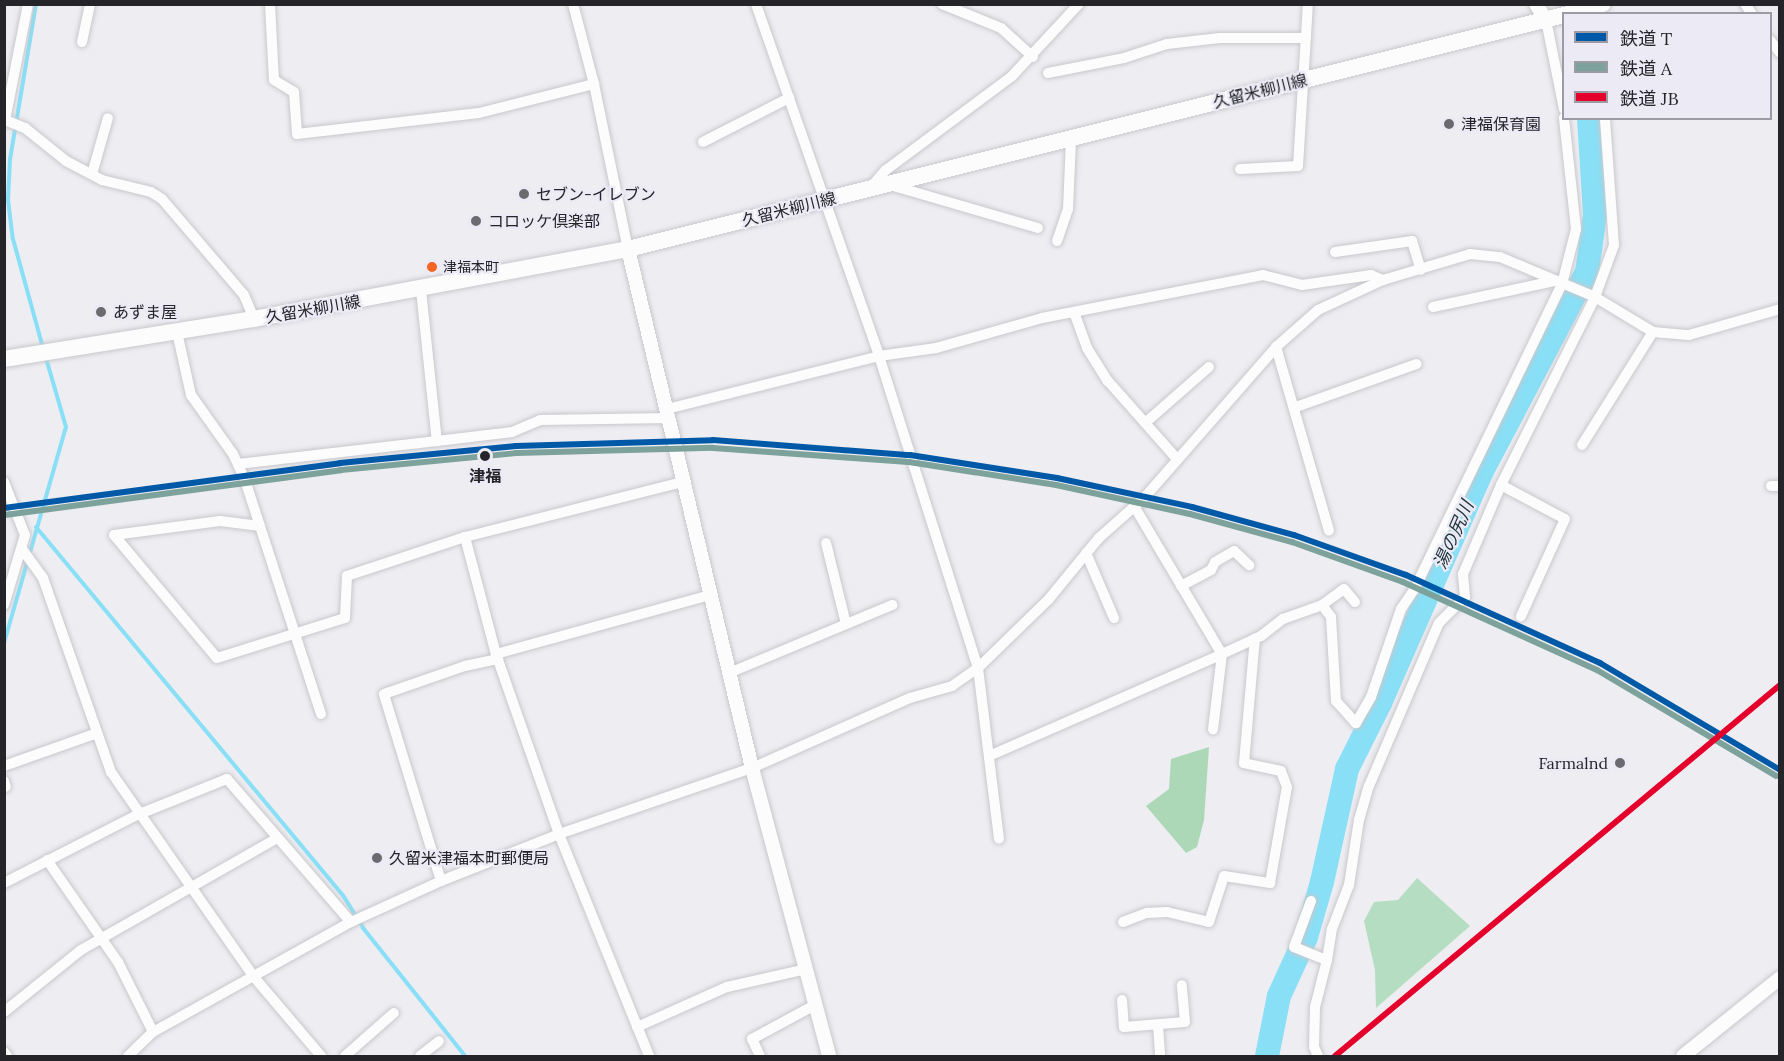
<!DOCTYPE html>
<html>
<head>
<meta charset="utf-8">
<style>
	body { margin:0 }
	#map { position:relative; width:1784px; height:1061px; overflow:hidden; background:#ededf2; font-family:Lora,"Noto Sans JP",serif }
	div>[style] { position:absolute }
	[style*='--x'] { left:calc(var(--x)*1px); top:calc(var(--y)*1px); width:calc(var(--w)*1px); rotate:calc(var(--a)*1deg) }
	.green>* { inset:0; background:#b5ddc1 }
	.forest>* { inset:0; background:#acd8b8 }
	.stream>* { height:4px; margin:-2px; padding:0 2px; transform-origin:2px; border-radius:2px; background:#88dff6 }
	.river>* { height:24px; margin:-12px; padding:0 12px; transform-origin:12px; border-radius:12px; background:#88dff6 }
	.roads { filter:drop-shadow(0 0 2px #c8c8cc) drop-shadow(0 0 2px #c8c8cc) }
	.minor>* { height:10px; margin:-5px; padding:0 5px; transform-origin:5px; border-radius:5px; background:#fcfcfd }
	.tertiary>* { height:14px; margin:-7px; padding:0 7px; transform-origin:7px; border-radius:7px; background:#fcfcfd }
	.primary>* { height:16px; margin:-8px; padding:0 8px; transform-origin:8px; border-radius:8px; background:#fcfcfd }
	.rail-1>* { height:6px; margin:-3px; padding:0 3px; transform-origin:3px; border-radius:3px; background:#0059a6 }
	.rail-2>* { height:6px; margin:-3px; padding:0 3px; transform-origin:3px; border-radius:3px; background:#7da19b }
	.rail-3>* { height:6px; margin:-3px; padding:0 3px; transform-origin:3px; border-radius:3px; background:#e4002b }
	.dots>* { width:16px; height:16px; translate:-50% -50%; box-sizing:border-box; border:3px solid #ebeaf5; border-radius:50% }
	span { translate:-50% -50%; white-space:nowrap; text-align:center; line-height:1.15; -webkit-text-stroke:4.5px #ebeaf5; paint-order:stroke }
	.bus-label { font-size:14px; color:#252529 }
	.left { translate:0 -50%; text-align:left }
	.street-label { font-size:16px; color:#252529 }
	.poi-label { font-size:16px; color:#252529 }
	.right { translate:-100% -50%; text-align:right }
	.stop-label { font-size:16px; color:#252529; font-weight:700 }
	.water-label { font-size:18px; color:#1e343a; font-style:italic }
	.frame { position:absolute; inset:0; border:6px solid #252529; pointer-events:none }
	.legend { position:absolute; left:1562px; top:12px; width:210px; height:108px; box-sizing:border-box; background:#ebeaf5; border:2px solid #9c9ba3; margin:0; padding:8px 10px; list-style:none; font-size:18px; color:#252529 }
	.legend li { display:flex; align-items:center; gap:12px; height:30px }
	.legend b { width:30px; border:2px solid #9c9ba3 }
</style>
</head>
<body>
<div id="map">
	<div class="green">
		<i style="clip-path:polygon(1417px 878px,1470px 926px,1376px 1008px,1375px 970px,1364px 921px,1374px 902px,1398px 900px)"></i>
	</div>
	<div class="forest">
		<i style="clip-path:polygon(1209px 747px,1204px 820px,1197px 847px,1186px 853px,1146px 806px,1169px 789px,1171px 759px)"></i>
	</div>
	<div class="stream">
		<i style="--x:36;--y:4;--w:157;--a:99.5"></i>
		<i style="--x:10;--y:159;--w:41;--a:92.8"></i>
		<i style="--x:8;--y:200;--w:39;--a:83"></i>
		<i style="--x:13;--y:239;--w:113;--a:74.6"></i>
		<i style="--x:36;--y:527;--w:481;--a:50.2"></i>
		<i style="--x:344;--y:897;--w:36;--a:58"></i>
		<i style="--x:363;--y:928;--w:164;--a:51.4"></i>
		<i style="--x:4;--y:643;--w:225;--a:-74"></i>
		<i style="--x:66;--y:427;--w:72;--a:-106.2"></i>
	</div>
	<div class="river">
		<i style="--x:1267;--y:1056;--w:61;--a:-78.7"></i>
		<i style="--x:1279;--y:996;--w:65;--a:-65.4"></i>
		<i style="--x:1306;--y:937;--w:57;--a:-73.8"></i>
		<i style="--x:1322;--y:882;--w:116;--a:-77.5"></i>
		<i style="--x:1347;--y:769;--w:74;--a:-63.4"></i>
		<i style="--x:1380;--y:703;--w:253;--a:-66.3"></i>
		<i style="--x:1482;--y:471;--w:225;--a:-62.2"></i>
		<i style="--x:1587;--y:272;--w:59;--a:-82.1"></i>
		<i style="--x:1595;--y:214;--w:96;--a:-93.6"></i>
	</div>
	<div class="roads">
		<div class="minor">
			<i style="--x:28;--y:4;--w:118;--a:101.2"></i>
			<i style="--x:5;--y:120;--w:22;--a:22"></i>
			<i style="--x:25;--y:128;--w:53;--a:38.8"></i>
			<i style="--x:66;--y:161;--w:41;--a:27.8"></i>
			<i style="--x:102;--y:180;--w:50;--a:13.8"></i>
			<i style="--x:151;--y:192;--w:13;--a:32"></i>
			<i style="--x:162;--y:199;--w:126;--a:49.5"></i>
			<i style="--x:244;--y:295;--w:26;--a:67"></i>
			<i style="--x:270;--y:4;--w:76;--a:87"></i>
			<i style="--x:274;--y:80;--w:23;--a:31"></i>
			<i style="--x:294;--y:92;--w:42;--a:85.9"></i>
			<i style="--x:297;--y:134;--w:183;--a:-6.6"></i>
			<i style="--x:479;--y:113;--w:119;--a:-14.2"></i>
			<i style="--x:573;--y:4;--w:83;--a:75.3"></i>
			<i style="--x:594;--y:84;--w:168;--a:78.4"></i>
			<i style="--x:756;--y:4;--w:373;--a:70.7"></i>
			<i style="--x:879;--y:356;--w:327;--a:72.4"></i>
			<i style="--x:978;--y:668;--w:172;--a:83"></i>
			<i style="--x:942;--y:4;--w:64;--a:22.1"></i>
			<i style="--x:1001;--y:28;--w:43;--a:42.2"></i>
			<i style="--x:1745;--y:4;--w:12;--a:55"></i>
			<i style="--x:1546;--y:20;--w:91;--a:78.6"></i>
			<i style="--x:1770;--y:40;--w:16;--a:52"></i>
			<i style="--x:82;--y:42;--w:39;--a:-78"></i>
			<i style="--x:1048;--y:73;--w:77;--a:-11.2"></i>
			<i style="--x:1124;--y:58;--w:45;--a:-18"></i>
			<i style="--x:1167;--y:44;--w:53;--a:-6.5"></i>
			<i style="--x:1220;--y:38;--w:86;--a:0"></i>
			<i style="--x:703;--y:142;--w:97;--a:-27.1"></i>
			<i style="--x:1240;--y:169;--w:58;--a:-3"></i>
			<i style="--x:1298;--y:166;--w:162;--a:-86.5"></i>
			<i style="--x:92;--y:174;--w:58;--a:-74.1"></i>
			<i style="--x:890;--y:185;--w:154;--a:16.2"></i>
			<i style="--x:871;--y:187;--w:23;--a:-49"></i>
			<i style="--x:886;--y:170;--w:157;--a:-36.7"></i>
			<i style="--x:1012;--y:76;--w:98;--a:-47.1"></i>
			<i style="--x:1057;--y:241;--w:34;--a:-71"></i>
			<i style="--x:1068;--y:209;--w:70;--a:-87.5"></i>
			<i style="--x:1335;--y:252;--w:78;--a:-8.1"></i>
			<i style="--x:1412;--y:241;--w:30;--a:73"></i>
			<i style="--x:421;--y:290;--w:152;--a:84"></i>
			<i style="--x:437;--y:441;--w:76;--a:-6.8"></i>
			<i style="--x:512;--y:432;--w:30;--a:-23"></i>
			<i style="--x:540;--y:420;--w:129;--a:-0.9"></i>
			<i style="--x:1433;--y:307;--w:124;--a:-12.1"></i>
			<i style="--x:1074;--y:312;--w:38;--a:70"></i>
			<i style="--x:1087;--y:348;--w:39;--a:58"></i>
			<i style="--x:1108;--y:381;--w:104;--a:48.5"></i>
			<i style="--x:177;--y:332;--w:65;--a:77.5"></i>
			<i style="--x:191;--y:395;--w:72;--a:54.6"></i>
			<i style="--x:233;--y:454;--w:29;--a:65"></i>
			<i style="--x:245;--y:480;--w:246;--a:72"></i>
			<i style="--x:1276;--y:347;--w:191;--a:73.9"></i>
			<i style="--x:1296;--y:407;--w:128;--a:-19.6"></i>
			<i style="--x:667;--y:409;--w:219;--a:-14"></i>
			<i style="--x:879;--y:356;--w:58;--a:-8"></i>
			<i style="--x:936;--y:348;--w:110;--a:-15.8"></i>
			<i style="--x:1042;--y:318;--w:225;--a:-11"></i>
			<i style="--x:1263;--y:275;--w:40;--a:14.4"></i>
			<i style="--x:1302;--y:285;--w:70;--a:-8.2"></i>
			<i style="--x:1371;--y:275;--w:13;--a:23"></i>
			<i style="--x:1145;--y:423;--w:85;--a:-41.2"></i>
			<i style="--x:1582;--y:445;--w:133;--a:-57.9"></i>
			<i style="--x:238;--y:464;--w:200;--a:-6.6"></i>
			<i style="--x:4;--y:482;--w:57;--a:68.4"></i>
			<i style="--x:25;--y:535;--w:73;--a:106.7"></i>
			<i style="--x:1501;--y:485;--w:72;--a:28"></i>
			<i style="--x:1565;--y:519;--w:107;--a:114.4"></i>
			<i style="--x:1771;--y:486;--w:9;--a:0"></i>
			<i style="--x:1134;--y:506;--w:172;--a:59.3"></i>
			<i style="--x:1222;--y:654;--w:76;--a:96.8"></i>
			<i style="--x:260;--y:526;--w:40;--a:-172.9"></i>
			<i style="--x:220;--y:521;--w:107;--a:172.5"></i>
			<i style="--x:114;--y:535;--w:160;--a:50.1"></i>
			<i style="--x:217;--y:658;--w:134;--a:-17.4"></i>
			<i style="--x:345;--y:618;--w:42;--a:-87.3"></i>
			<i style="--x:347;--y:576;--w:124;--a:-18.3"></i>
			<i style="--x:465;--y:537;--w:225;--a:-14.2"></i>
			<i style="--x:465;--y:537;--w:121;--a:75.2"></i>
			<i style="--x:496;--y:654;--w:191;--a:70.7"></i>
			<i style="--x:559;--y:834;--w:240;--a:67.9"></i>
			<i style="--x:826;--y:543;--w:83;--a:76.1"></i>
			<i style="--x:22;--y:549;--w:36;--a:54"></i>
			<i style="--x:43;--y:578;--w:206;--a:70.7"></i>
			<i style="--x:111;--y:772;--w:250;--a:55.1"></i>
			<i style="--x:254;--y:977;--w:104;--a:49.7"></i>
			<i style="--x:1086;--y:553;--w:71;--a:66.7"></i>
			<i style="--x:1181;--y:586;--w:34;--a:-28"></i>
			<i style="--x:1211;--y:570;--w:9;--a:-63"></i>
			<i style="--x:1215;--y:562;--w:22;--a:-30"></i>
			<i style="--x:1234;--y:551;--w:21;--a:43"></i>
			<i style="--x:1322;--y:605;--w:15;--a:53"></i>
			<i style="--x:1331;--y:617;--w:84;--a:86.6"></i>
			<i style="--x:1336;--y:701;--w:30;--a:48"></i>
			<i style="--x:1356;--y:723;--w:30;--a:-60"></i>
			<i style="--x:1371;--y:697;--w:93;--a:-71.2"></i>
			<i style="--x:1401;--y:609;--w:25;--a:-56"></i>
			<i style="--x:1415;--y:588;--w:338;--a:-64.2"></i>
			<i style="--x:1562;--y:284;--w:57;--a:-75.7"></i>
			<i style="--x:1576;--y:229;--w:112;--a:-96.2"></i>
			<i style="--x:496;--y:654;--w:222;--a:-15.4"></i>
			<i style="--x:729;--y:673;--w:177;--a:-22.6"></i>
			<i style="--x:989;--y:756;--w:254;--a:-23.6"></i>
			<i style="--x:1222;--y:654;--w:43;--a:-24.8"></i>
			<i style="--x:1261;--y:636;--w:28;--a:-38"></i>
			<i style="--x:1283;--y:619;--w:41;--a:-19.7"></i>
			<i style="--x:1322;--y:605;--w:27;--a:-36"></i>
			<i style="--x:1344;--y:589;--w:17;--a:50"></i>
			<i style="--x:4;--y:766;--w:99;--a:-19.5"></i>
			<i style="--x:4;--y:781;--w:6;--a:72"></i>
			<i style="--x:47;--y:860;--w:124;--a:55.2"></i>
			<i style="--x:118;--y:962;--w:78;--a:63.4"></i>
			<i style="--x:441;--y:881;--w:195;--a:-107"></i>
			<i style="--x:384;--y:694;--w:86;--a:-19.1"></i>
			<i style="--x:465;--y:666;--w:34;--a:-12"></i>
			<i style="--x:4;--y:883;--w:149;--a:-27.1"></i>
			<i style="--x:137;--y:815;--w:97;--a:-21.8"></i>
			<i style="--x:227;--y:779;--w:189;--a:49.1"></i>
			<i style="--x:1311;--y:901;--w:49;--a:110.3"></i>
			<i style="--x:1294;--y:947;--w:35;--a:22"></i>
			<i style="--x:1327;--y:960;--w:49;--a:104.3"></i>
			<i style="--x:1315;--y:1007;--w:40;--a:91.4"></i>
			<i style="--x:1314;--y:1047;--w:10;--a:66"></i>
			<i style="--x:1123;--y:922;--w:26;--a:-21"></i>
			<i style="--x:1147;--y:913;--w:20;--a:-3"></i>
			<i style="--x:1167;--y:912;--w:43;--a:13.4"></i>
			<i style="--x:1209;--y:922;--w:48;--a:-71.9"></i>
			<i style="--x:1224;--y:876;--w:47;--a:8.7"></i>
			<i style="--x:1270;--y:883;--w:97;--a:-80"></i>
			<i style="--x:1287;--y:787;--w:17;--a:-111"></i>
			<i style="--x:1281;--y:771;--w:38;--a:-168"></i>
			<i style="--x:1244;--y:763;--w:125;--a:-85"></i>
			<i style="--x:1327;--y:960;--w:31;--a:-81"></i>
			<i style="--x:1332;--y:929;--w:47;--a:-68.9"></i>
			<i style="--x:1349;--y:885;--w:66;--a:-81.3"></i>
			<i style="--x:1359;--y:820;--w:35;--a:-74"></i>
			<i style="--x:1369;--y:786;--w:177;--a:-66.8"></i>
			<i style="--x:1439;--y:623;--w:37;--a:-45"></i>
			<i style="--x:1465;--y:597;--w:23;--a:-95"></i>
			<i style="--x:1463;--y:574;--w:97;--a:-66.9"></i>
			<i style="--x:1501;--y:485;--w:210;--a:-63.4"></i>
			<i style="--x:1595;--y:297;--w:55;--a:-69.9"></i>
			<i style="--x:1614;--y:245;--w:127;--a:-94.1"></i>
			<i style="--x:1122;--y:1000;--w:27;--a:86"></i>
			<i style="--x:1124;--y:1027;--w:61;--a:-4.7"></i>
			<i style="--x:1185;--y:1022;--w:37;--a:-95"></i>
			<i style="--x:4;--y:1012;--w:99;--a:-38.8"></i>
			<i style="--x:81;--y:950;--w:226;--a:-29.7"></i>
			<i style="--x:1158;--y:1025;--w:31;--a:86"></i>
			<i style="--x:637;--y:1027;--w:98;--a:-24"></i>
			<i style="--x:727;--y:987;--w:81;--a:-12.8"></i>
			<i style="--x:4;--y:1052;--w:5;--a:53"></i>
			<i style="--x:128;--y:1056;--w:35;--a:-44"></i>
			<i style="--x:153;--y:1032;--w:227;--a:-29.1"></i>
			<i style="--x:351;--y:922;--w:99;--a:-24.5"></i>
			<i style="--x:441;--y:881;--w:127;--a:-21.7"></i>
			<i style="--x:559;--y:834;--w:204;--a:-18.9"></i>
			<i style="--x:752;--y:768;--w:173;--a:-23.9"></i>
			<i style="--x:910;--y:698;--w:44;--a:-15.9"></i>
			<i style="--x:952;--y:686;--w:32;--a:-35"></i>
			<i style="--x:978;--y:668;--w:98;--a:-44.2"></i>
			<i style="--x:1048;--y:600;--w:80;--a:-50.6"></i>
			<i style="--x:1099;--y:538;--w:60;--a:-41.6"></i>
			<i style="--x:1144;--y:498;--w:201;--a:-48.8"></i>
			<i style="--x:1276;--y:347;--w:56;--a:-41.4"></i>
			<i style="--x:1318;--y:310;--w:72;--a:-24.8"></i>
			<i style="--x:1383;--y:280;--w:91;--a:-16.6"></i>
			<i style="--x:1470;--y:254;--w:30;--a:6"></i>
			<i style="--x:1500;--y:257;--w:103;--a:22.8"></i>
			<i style="--x:1595;--y:297;--w:68;--a:31.1"></i>
			<i style="--x:1653;--y:332;--w:36;--a:5"></i>
			<i style="--x:1689;--y:335;--w:95;--a:-15.9"></i>
			<i style="--x:345;--y:1056;--w:65;--a:-41.3"></i>
			<i style="--x:420;--y:1056;--w:24;--a:-38"></i>
			<i style="--x:760;--y:1056;--w:19;--a:-115"></i>
			<i style="--x:752;--y:1039;--w:72;--a:-28.4"></i>
		</div>
		<div class="tertiary">
			<i style="--x:1536;--y:4;--w:19;--a:58"></i>
			<i style="--x:628;--y:249;--w:534;--a:76.56"></i>
			<i style="--x:752;--y:768;--w:298;--a:75"></i>
			<i style="--x:1683;--y:1056;--w:124;--a:-38.8"></i>
		</div>
		<div class="primary">
			<i style="--x:1568;--y:14;--w:36;--a:-16"></i>
			<i style="--x:4;--y:359;--w:253;--a:-9.1"></i>
			<i style="--x:254;--y:319;--w:380;--a:-10.6"></i>
			<i style="--x:628;--y:249;--w:965;--a:-14.04"></i>
		</div>
	</div>
	<div class="rail-1">
		<i style="--x:4;--y:508;--w:339;--a:-7.6"></i>
		<i style="--x:340;--y:463;--w:177;--a:-5.5"></i>
		<i style="--x:516;--y:446;--w:197;--a:-1.7"></i>
		<i style="--x:713;--y:440;--w:198;--a:4.4"></i>
		<i style="--x:910;--y:455;--w:149;--a:8.9"></i>
		<i style="--x:1057;--y:478;--w:138;--a:12.1"></i>
		<i style="--x:1192;--y:507;--w:106;--a:15.4"></i>
		<i style="--x:1294;--y:535;--w:119;--a:19.7"></i>
		<i style="--x:1406;--y:575;--w:213;--a:24.4"></i>
		<i style="--x:1600;--y:663;--w:209;--a:30.7"></i>
	</div>
	<div class="rail-2">
		<i style="--x:5;--y:515;--w:339;--a:-7.6"></i>
		<i style="--x:341;--y:470;--w:176;--a:-5.5"></i>
		<i style="--x:516;--y:453;--w:197;--a:-1.5"></i>
		<i style="--x:713;--y:448;--w:196;--a:4.1"></i>
		<i style="--x:909;--y:462;--w:149;--a:8.9"></i>
		<i style="--x:1056;--y:485;--w:137;--a:12.2"></i>
		<i style="--x:1190;--y:514;--w:106;--a:15.4"></i>
		<i style="--x:1292;--y:542;--w:118;--a:19.8"></i>
		<i style="--x:1403;--y:582;--w:213;--a:24.4"></i>
		<i style="--x:1597;--y:670;--w:208;--a:30.6"></i>
	</div>
	<div class="rail-3">
		<i style="--x:1335;--y:1056;--w:579;--a:-39.82"></i>
	</div>
	<div class="dots">
		<i style="left:1449px;top:124px;background:#6b6b6f"></i>
		<i style="left:524px;top:194px;background:#6b6b6f"></i>
		<i style="left:476px;top:221px;background:#6b6b6f"></i>
		<i style="left:432px;top:267px;background:#f26522"></i>
		<i style="left:101px;top:312px;background:#6b6b6f"></i>
		<i style="left:485px;top:456px;background:#252529"></i>
		<i style="left:1620px;top:763px;background:#6b6b6f"></i>
		<i style="left:377px;top:858px;background:#6b6b6f"></i>
	</div>
	<div class="bus-label">
		<span class="left" style="left:443px;top:267px">津福本町</span>
	</div>
	<div class="street-label">
		<span style="left:1260px;top:91px;rotate:-14deg">久留米柳川線</span>
		<span style="left:789px;top:209px;rotate:-14deg">久留米柳川線</span>
		<span style="left:313px;top:309px;rotate:-10deg">久留米柳川線</span>
	</div>
	<div class="poi-label">
		<span class="left" style="left:1461px;top:124px">津福保育園</span>
		<span class="left" style="left:536px;top:194px">セブン-イレブン</span>
		<span class="left" style="left:488px;top:221px">コロッケ倶楽部</span>
		<span class="left" style="left:113px;top:312px">あずま屋</span>
		<span class="right" style="left:1608px;top:763px">Farmalnd</span>
		<span class="left" style="left:389px;top:858px">久留米津福本町郵便局</span>
	</div>
	<div class="stop-label">
		<span style="left:485px;top:476px">津福</span>
	</div>
	<div class="water-label">
		<span style="left:1454px;top:535px;rotate:-66deg">湯の尻川</span>
	</div>
	<div class="frame"></div>
	<ul class="legend">
	<li><b style="height:8px;background:#0059a6"></b>鉄道 T</li>
	<li><b style="height:8px;background:#7da19b"></b>鉄道 A</li>
	<li><b style="height:8px;background:#e4002b"></b>鉄道 JB</li>
	</ul>
</div>
</body>
</html>
